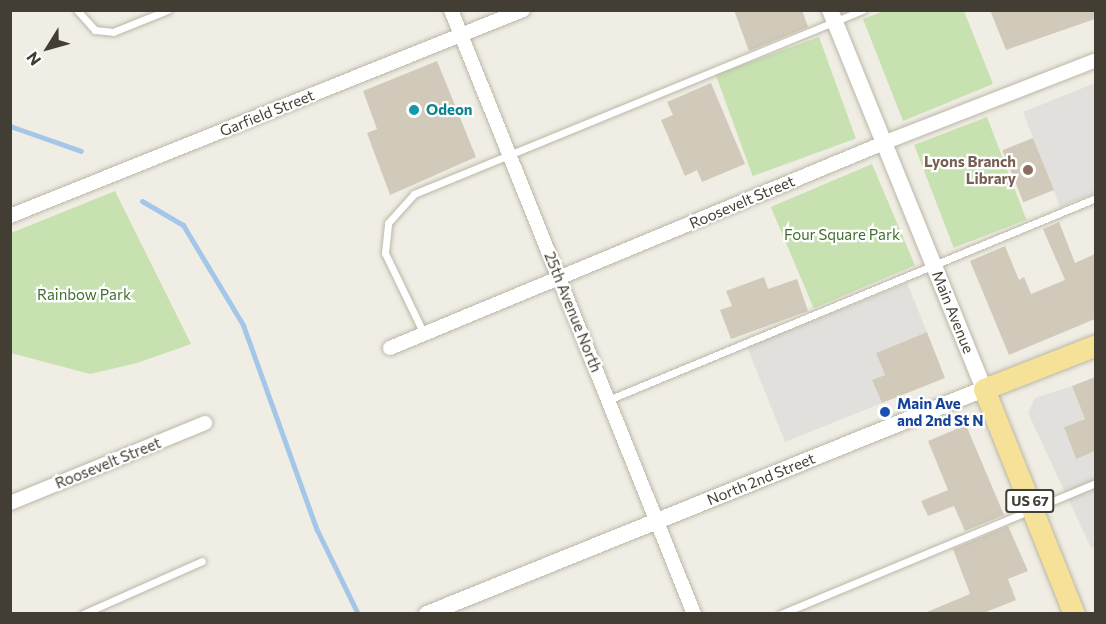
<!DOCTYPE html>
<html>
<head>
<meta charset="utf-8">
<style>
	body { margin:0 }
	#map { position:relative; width:1106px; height:624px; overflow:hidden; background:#f0eee4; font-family:Commissioner,sans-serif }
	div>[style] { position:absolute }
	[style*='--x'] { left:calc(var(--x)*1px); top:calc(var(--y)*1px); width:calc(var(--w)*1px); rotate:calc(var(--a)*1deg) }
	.green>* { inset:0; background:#c7e1b0; transform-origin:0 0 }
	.parking>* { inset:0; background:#e1e0dc }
	.stream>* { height:5px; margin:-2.5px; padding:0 2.5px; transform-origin:2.5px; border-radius:2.5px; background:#a4c7e9 }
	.building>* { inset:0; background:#d1caba; transform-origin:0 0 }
	.roads { filter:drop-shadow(0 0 2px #bbb6a8) drop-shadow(0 0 2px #bbb6a8) }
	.service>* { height:7px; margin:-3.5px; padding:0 3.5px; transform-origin:3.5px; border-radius:3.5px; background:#fff }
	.minor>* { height:14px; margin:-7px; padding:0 7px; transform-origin:7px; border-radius:7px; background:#fff }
	.tertiary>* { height:16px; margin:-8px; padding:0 8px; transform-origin:8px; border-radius:8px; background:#fff }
	.primary>* { height:21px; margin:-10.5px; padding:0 10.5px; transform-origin:10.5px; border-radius:10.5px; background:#f5e298 }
	.dots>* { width:16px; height:16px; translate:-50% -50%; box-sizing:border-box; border:3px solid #fff; border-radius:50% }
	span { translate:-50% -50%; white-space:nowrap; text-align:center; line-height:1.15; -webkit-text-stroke:4.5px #fff; paint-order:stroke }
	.shield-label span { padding:2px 4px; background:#fff; border:2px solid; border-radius:4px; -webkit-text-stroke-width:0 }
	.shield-label { font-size:14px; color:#423e34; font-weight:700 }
	.culture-label { font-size:15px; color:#0d838f; font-weight:700 }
	.left { translate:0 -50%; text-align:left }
	.street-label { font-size:15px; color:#423e34 }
	.education-label { font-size:15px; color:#785e54; font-weight:700 }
	.right { translate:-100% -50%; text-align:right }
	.park-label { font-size:15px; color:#416e2e }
	.transit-label { font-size:15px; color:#164399; font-weight:700 }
	.frame { position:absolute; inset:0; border:12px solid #423e34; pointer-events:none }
	.north { position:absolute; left:18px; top:18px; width:60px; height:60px; -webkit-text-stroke:4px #fff; paint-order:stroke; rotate:233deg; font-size:16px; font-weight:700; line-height:24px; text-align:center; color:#423e34 }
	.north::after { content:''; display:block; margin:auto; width:21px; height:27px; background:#423e34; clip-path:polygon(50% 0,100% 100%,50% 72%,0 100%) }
</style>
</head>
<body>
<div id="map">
	<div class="green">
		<i style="clip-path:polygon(887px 10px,964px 11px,993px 84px,903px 121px,863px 19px)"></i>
		<i style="left:819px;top:37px;width:108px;height:110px;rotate:70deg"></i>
		<i style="left:987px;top:117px;width:110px;height:78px;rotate:69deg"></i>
		<i style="left:872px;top:164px;width:110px;height:110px;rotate:67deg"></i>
		<i style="clip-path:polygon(115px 191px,191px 344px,137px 363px,90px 374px,11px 353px,11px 233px)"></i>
	</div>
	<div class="parking">
		<i style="clip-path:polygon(1095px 83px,1095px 193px,1060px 207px,1023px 112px)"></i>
		<i style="clip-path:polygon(907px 283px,927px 332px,876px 353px,885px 375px,873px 380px,882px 403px,785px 442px,747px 347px)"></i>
		<i style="clip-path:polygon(1072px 386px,1085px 419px,1064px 427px,1076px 458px,1095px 451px,1095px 546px,1091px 548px,1028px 413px,1035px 398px)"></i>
	</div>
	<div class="stream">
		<i style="--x:10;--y:126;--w:75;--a:19.4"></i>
		<i style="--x:142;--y:201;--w:48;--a:30.3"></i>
		<i style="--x:183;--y:225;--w:117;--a:59"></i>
		<i style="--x:243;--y:325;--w:218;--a:70.2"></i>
		<i style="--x:317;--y:530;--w:93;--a:64"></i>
	</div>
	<div class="building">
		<i style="clip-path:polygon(734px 10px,802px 10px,808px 27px,749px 51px)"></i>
		<i style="clip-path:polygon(990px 10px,1095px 10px,1095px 19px,1006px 50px)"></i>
		<i style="clip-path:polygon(437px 61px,476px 157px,390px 195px,367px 133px,377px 129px,363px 91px)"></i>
		<i style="clip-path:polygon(711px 83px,745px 164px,702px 182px,697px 170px,685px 176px,661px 120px,673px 115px,667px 102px)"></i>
		<i style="left:1033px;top:138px;width:56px;height:33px;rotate:68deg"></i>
		<i style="clip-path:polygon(1059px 222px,1075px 263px,1095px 254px,1095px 319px,1009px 355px,970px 261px,1005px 246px,1019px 280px,1024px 277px,1031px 294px,1065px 280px,1043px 229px)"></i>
		<i style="clip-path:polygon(764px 277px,768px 289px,797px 279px,808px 311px,731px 339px,720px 310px,732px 306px,726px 291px)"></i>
		<i style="clip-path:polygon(927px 332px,945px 378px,882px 403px,872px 380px,885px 375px,876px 353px)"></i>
		<i style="clip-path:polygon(1095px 377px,1095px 451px,1076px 459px,1064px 427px,1085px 419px,1072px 386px)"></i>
		<i style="clip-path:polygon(966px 425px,1004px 515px,965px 531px,954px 506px,928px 516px,921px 501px,948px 490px,928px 441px)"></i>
		<i style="clip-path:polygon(1008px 526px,1028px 571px,1008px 579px,1016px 600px,981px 614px,922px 614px,970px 594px,953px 549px)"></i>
	</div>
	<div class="roads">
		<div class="service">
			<i style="--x:77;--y:10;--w:27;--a:48"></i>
			<i style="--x:95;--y:30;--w:18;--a:6"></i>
			<i style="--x:113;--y:32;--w:59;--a:-21.8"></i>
			<i style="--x:424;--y:334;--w:90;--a:-115.7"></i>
			<i style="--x:385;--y:253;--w:30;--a:-84"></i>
			<i style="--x:388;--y:223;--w:39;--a:-48"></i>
			<i style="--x:414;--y:194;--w:485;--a:-22.3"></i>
			<i style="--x:608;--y:400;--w:528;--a:-22.49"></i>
			<i style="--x:83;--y:614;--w:130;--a:-24"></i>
			<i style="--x:781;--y:614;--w:341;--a:-22.6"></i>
		</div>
		<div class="minor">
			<i style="--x:451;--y:10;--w:651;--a:68.08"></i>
			<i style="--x:10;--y:216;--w:553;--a:-21.88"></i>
			<i style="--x:390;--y:348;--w:537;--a:-22.55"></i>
			<i style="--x:886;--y:142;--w:225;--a:-21.3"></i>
			<i style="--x:10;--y:503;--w:211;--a:-22.3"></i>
		</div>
		<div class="tertiary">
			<i style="--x:427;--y:614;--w:601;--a:-22"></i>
			<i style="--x:984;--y:389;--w:409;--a:-112.1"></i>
		</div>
		<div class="primary">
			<i style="--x:1074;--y:614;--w:242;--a:-111.8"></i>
			<i style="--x:984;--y:389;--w:120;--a:-21.4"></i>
		</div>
	</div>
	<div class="dots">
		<i style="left:414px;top:110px;background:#0f9aa8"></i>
		<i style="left:1028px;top:170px;background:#8d6e63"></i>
		<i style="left:885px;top:412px;background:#1a4fb4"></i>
	</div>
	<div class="shield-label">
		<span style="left:1030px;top:501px">US 67</span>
	</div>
	<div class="culture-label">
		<span class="left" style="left:426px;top:110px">Odeon</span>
	</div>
	<div class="street-label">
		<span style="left:267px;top:113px;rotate:-22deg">Garfield Street</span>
		<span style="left:742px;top:202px;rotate:-23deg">Roosevelt Street</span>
		<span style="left:573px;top:312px;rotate:68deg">25th Avenue North</span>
		<span style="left:953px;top:312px;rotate:68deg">Main Avenue</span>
		<span style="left:108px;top:463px;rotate:-22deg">Roosevelt Street</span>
		<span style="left:761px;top:479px;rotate:-22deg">North 2nd Street</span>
	</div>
	<div class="education-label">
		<span class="right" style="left:1016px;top:170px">Lyons Branch<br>Library</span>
	</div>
	<div class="park-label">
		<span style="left:842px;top:235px">Four Square Park</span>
		<span style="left:84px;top:295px">Rainbow Park</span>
	</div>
	<div class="transit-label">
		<span class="left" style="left:897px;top:412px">Main Ave<br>and 2nd St N</span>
	</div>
	<div class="frame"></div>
	<div class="north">N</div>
</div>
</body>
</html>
